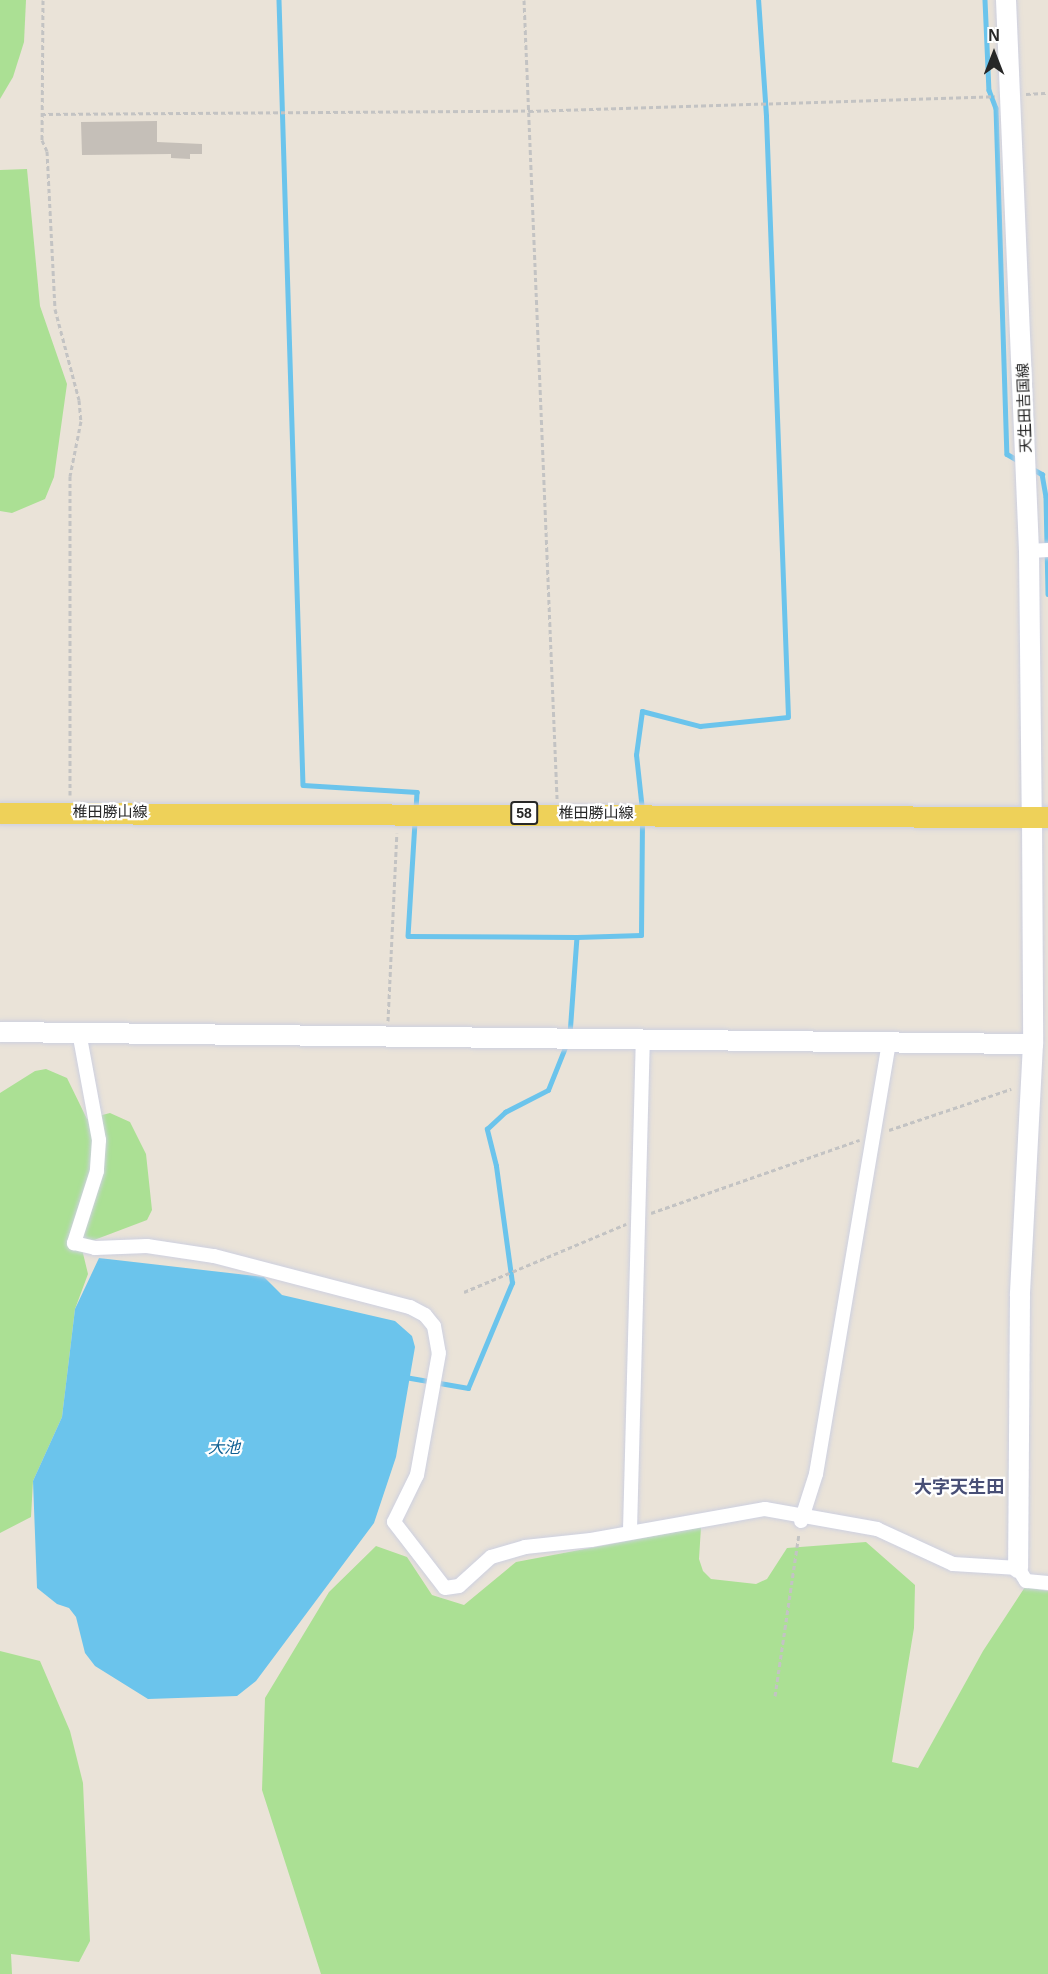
<!DOCTYPE html>
<html>
<head>
<meta charset="utf-8">
<style>
	body { margin:0 }
	#map { position:relative; width:1048px; height:1974px; overflow:hidden; background:#eae3d8; font-family:Arial,"Noto Sans JP",sans-serif }
	div>[style] { position:absolute }
	[style*='--x'] { left:calc(var(--x)*1px); top:calc(var(--y)*1px); width:calc(var(--w)*1px); rotate:calc(var(--a)*1deg) }
	.green>* { inset:0; background:#abe094 }
	.water>* { inset:0; background:#6bc4ec }
	.stream>* { height:4.5px; margin:-2.25px; padding:0 2.25px; transform-origin:2.25px; border-radius:2.25px; background:#6bc4ec }
	.building>* { inset:0; background:#c5bfb8 }
	.path>* { height:3px; margin-top:-1.5px; transform-origin:0; background:repeating-linear-gradient(90deg,#c3c3c3 0 4.5px,transparent 0 7.5px) }
	.roads { filter:drop-shadow(0 0 2px #cdd0e0) drop-shadow(0 0 2px #cdd0e0) }
	.street>* { height:14px; margin:-7px; padding:0 7px; transform-origin:7px; border-radius:7px; background:#fff }
	.secondary>* { height:20px; margin:-10px; padding:0 10px; transform-origin:10px; border-radius:10px; background:#fff }
	.primary>* { height:21px; margin:-10.5px; padding:0 10.5px; transform-origin:10.5px; border-radius:10.5px; background:#eed159 }
	span { translate:-50% -50%; white-space:nowrap; text-align:center; line-height:1.15; -webkit-text-stroke:4.5px #fff; paint-order:stroke }
	.shield-label span { padding:2px 4px; background:#fff; border:2px solid; border-radius:4px; -webkit-text-stroke-width:0 }
	.shield-label { font-size:14px; color:#272727; font-weight:700 }
	.street-label { font-size:15px; color:#272727 }
	.water-label { font-size:16px; color:#0f6093; font-style:italic }
	.quarter-label { font-size:18px; color:#484f76; font-weight:700 }
	.north { position:absolute; left:964px; top:24px; width:60px; height:60px; -webkit-text-stroke:4px #fff; paint-order:stroke; rotate:0deg; font-size:16px; font-weight:700; line-height:24px; text-align:center; color:#272727 }
	.north::after { content:''; display:block; margin:auto; width:21px; height:27px; background:#272727; clip-path:polygon(50% 0,100% 100%,50% 72%,0 100%) }
</style>
</head>
<body>
<div id="map">
	<div class="green">
		<i style="clip-path:polygon(0 0,26px 0,24px 42px,13px 77px,0 99px)"></i>
		<i style="clip-path:polygon(27px 169px,40px 306px,67px 384px,54px 477px,45px 499px,12px 513px,0 511px,0 170px)"></i>
		<i style="clip-path:polygon(46px 1069px,67px 1078px,87px 1119px,110px 1113px,130px 1122px,146px 1154px,152px 1210px,147px 1220px,81px 1245px,88px 1274px,75px 1309px,62px 1417px,33px 1481px,31px 1517px,0 1533px,0 1093px,35px 1071px)"></i>
		<i style="clip-path:polygon(701px 1527px,699px 1559px,703px 1571px,711px 1579px,756px 1584px,767px 1579px,787px 1548px,866px 1542px,915px 1585px,914px 1628px,892px 1762px,918px 1768px,983px 1651px,1025px 1587px,1048px 1591px,1048px 1974px,321px 1974px,262px 1790px,265px 1698px,329px 1592px,376px 1546px,407px 1557px,432px 1595px,464px 1605px,516px 1562px)"></i>
		<i style="clip-path:polygon(0 1651px,40px 1661px,70px 1731px,83px 1783px,90px 1941px,79px 1962px,11px 1954px,12px 1974px,0 1974px)"></i>
	</div>
	<div class="water">
		<i style="clip-path:polygon(99px 1258px,264px 1277px,282px 1295px,395px 1321px,412px 1336px,415px 1347px,396px 1457px,374px 1523px,256px 1681px,237px 1696px,148px 1699px,95px 1666px,85px 1653px,76px 1617px,69px 1608px,57px 1604px,37px 1588px,33px 1481px,62px 1417px,75px 1309px)"></i>
	</div>
	<div class="stream">
		<i style="--x:279;--y:0;--w:785;--a:88.25"></i>
		<i style="--x:303;--y:785;--w:114;--a:3.5"></i>
		<i style="--x:417;--y:792;--w:18;--a:93"></i>
		<i style="--x:985;--y:0;--w:90;--a:87.5"></i>
		<i style="--x:989;--y:90;--w:19;--a:69"></i>
		<i style="--x:996;--y:108;--w:346;--a:88.2"></i>
		<i style="--x:1007;--y:454;--w:14;--a:30"></i>
		<i style="--x:1031;--y:468;--w:13;--a:29"></i>
		<i style="--x:1042;--y:474;--w:23;--a:80"></i>
		<i style="--x:1046;--y:497;--w:97;--a:88.8"></i>
		<i style="--x:642;--y:810;--w:55;--a:-96.2"></i>
		<i style="--x:636;--y:755;--w:44;--a:-82.2"></i>
		<i style="--x:642;--y:711;--w:60;--a:14.5"></i>
		<i style="--x:700;--y:726;--w:88;--a:-5.8"></i>
		<i style="--x:788;--y:717;--w:601;--a:-92.1"></i>
		<i style="--x:766;--y:116;--w:116;--a:-93.9"></i>
		<i style="--x:415;--y:822;--w:114;--a:93.5"></i>
		<i style="--x:408;--y:936;--w:169;--a:0.3"></i>
		<i style="--x:577;--y:937;--w:97;--a:94.1"></i>
		<i style="--x:577;--y:937;--w:64;--a:-1.8"></i>
		<i style="--x:641;--y:935;--w:114;--a:-89.5"></i>
		<i style="--x:405;--y:1377;--w:64;--a:9.9"></i>
		<i style="--x:468;--y:1388;--w:114;--a:-67.3"></i>
		<i style="--x:512;--y:1283;--w:118;--a:-97.8"></i>
		<i style="--x:496;--y:1166;--w:38;--a:-104"></i>
		<i style="--x:487;--y:1129;--w:25;--a:-43"></i>
		<i style="--x:505;--y:1112;--w:48;--a:-27.1"></i>
		<i style="--x:548;--y:1090;--w:48;--a:-68.2"></i>
	</div>
	<div class="building">
		<i style="clip-path:polygon(157px 121px,157px 142px,202px 144px,202px 154px,190px 154px,190px 159px,171px 158px,171px 154px,82px 155px,81px 122px)"></i>
	</div>
	<div class="path">
		<i style="--x:43;--y:0;--w:140;--a:90.4"></i>
		<i style="--x:42;--y:140;--w:12;--a:66"></i>
		<i style="--x:47;--y:151;--w:158;--a:87.1"></i>
		<i style="--x:55;--y:309;--w:94;--a:75.2"></i>
		<i style="--x:79;--y:400;--w:21;--a:85"></i>
		<i style="--x:81;--y:421;--w:56;--a:101.3"></i>
		<i style="--x:70;--y:476;--w:319;--a:90"></i>
		<i style="--x:524;--y:0;--w:800;--a:87.63"></i>
		<i style="--x:1026;--y:94;--w:22;--a:-3"></i>
		<i style="--x:41;--y:114;--w:488;--a:-0.4"></i>
		<i style="--x:529;--y:111;--w:466;--a:-1.8"></i>
		<i style="--x:388;--y:1021;--w:188;--a:-87.3"></i>
		<i style="--x:889;--y:1130;--w:129;--a:-18.6"></i>
		<i style="--x:651;--y:1213;--w:221;--a:-19.3"></i>
		<i style="--x:464;--y:1292;--w:176;--a:-22.8"></i>
		<i style="--x:775;--y:1696;--w:165;--a:-81.6"></i>
	</div>
	<div class="roads">
		<div class="street">
			<i style="--x:1029;--y:551;--w:19;--a:-3"></i>
			<i style="--x:79;--y:1032;--w:110;--a:79.5"></i>
			<i style="--x:99;--y:1140;--w:31;--a:94"></i>
			<i style="--x:97;--y:1171;--w:76;--a:107.7"></i>
			<i style="--x:74;--y:1243;--w:22;--a:13"></i>
			<i style="--x:95;--y:1248;--w:52;--a:-2.2"></i>
			<i style="--x:147;--y:1246;--w:68;--a:8.5"></i>
			<i style="--x:214;--y:1256;--w:203;--a:14.6"></i>
			<i style="--x:410;--y:1307;--w:17;--a:28"></i>
			<i style="--x:425;--y:1315;--w:14;--a:51"></i>
			<i style="--x:434;--y:1326;--w:27;--a:80"></i>
			<i style="--x:439;--y:1353;--w:124;--a:100.2"></i>
			<i style="--x:417;--y:1475;--w:52;--a:116.1"></i>
			<i style="--x:394;--y:1522;--w:83;--a:52.3"></i>
			<i style="--x:445;--y:1588;--w:14;--a:-8"></i>
			<i style="--x:459;--y:1586;--w:43;--a:-42.2"></i>
			<i style="--x:491;--y:1557;--w:35;--a:-16"></i>
			<i style="--x:525;--y:1547;--w:66;--a:-6.1"></i>
			<i style="--x:591;--y:1540;--w:177;--a:-10.1"></i>
			<i style="--x:765;--y:1509;--w:114;--a:10.1"></i>
			<i style="--x:877;--y:1529;--w:84;--a:24.7"></i>
			<i style="--x:953;--y:1564;--w:65;--a:3.5"></i>
			<i style="--x:1018;--y:1568;--w:15;--a:58"></i>
			<i style="--x:1026;--y:1581;--w:22;--a:5"></i>
			<i style="--x:801;--y:1521;--w:49;--a:-72.3"></i>
			<i style="--x:816;--y:1474;--w:438;--a:-80.4"></i>
			<i style="--x:630;--y:1530;--w:492;--a:-88.5"></i>
		</div>
		<div class="secondary">
			<i style="--x:1006;--y:0;--w:551;--a:87.61"></i>
			<i style="--x:1029;--y:551;--w:265;--a:89.4"></i>
			<i style="--x:1032;--y:816;--w:228;--a:89.7"></i>
			<i style="--x:1033;--y:1044;--w:252;--a:93"></i>
			<i style="--x:1020;--y:1296;--w:272;--a:90.4"></i>
			<i style="--x:0;--y:1032;--w:1033;--a:0.67"></i>
		</div>
		<div class="primary">
			<i style="--x:0;--y:813;--w:1048;--a:0.22"></i>
		</div>
	</div>
	<div class="shield-label">
		<span style="left:524px;top:813px">58</span>
	</div>
	<div class="street-label">
		<span style="left:1024px;top:408px;rotate:-92deg">天生田吉国線</span>
		<span style="left:110px;top:812px">椎田勝山線</span>
		<span style="left:596px;top:813px">椎田勝山線</span>
	</div>
	<div class="water-label">
		<span style="left:224px;top:1448px">大池</span>
	</div>
	<div class="quarter-label">
		<span style="left:959px;top:1487px">大字天生田</span>
	</div>
	<div class="north">N</div>
</div>
</body>
</html>
